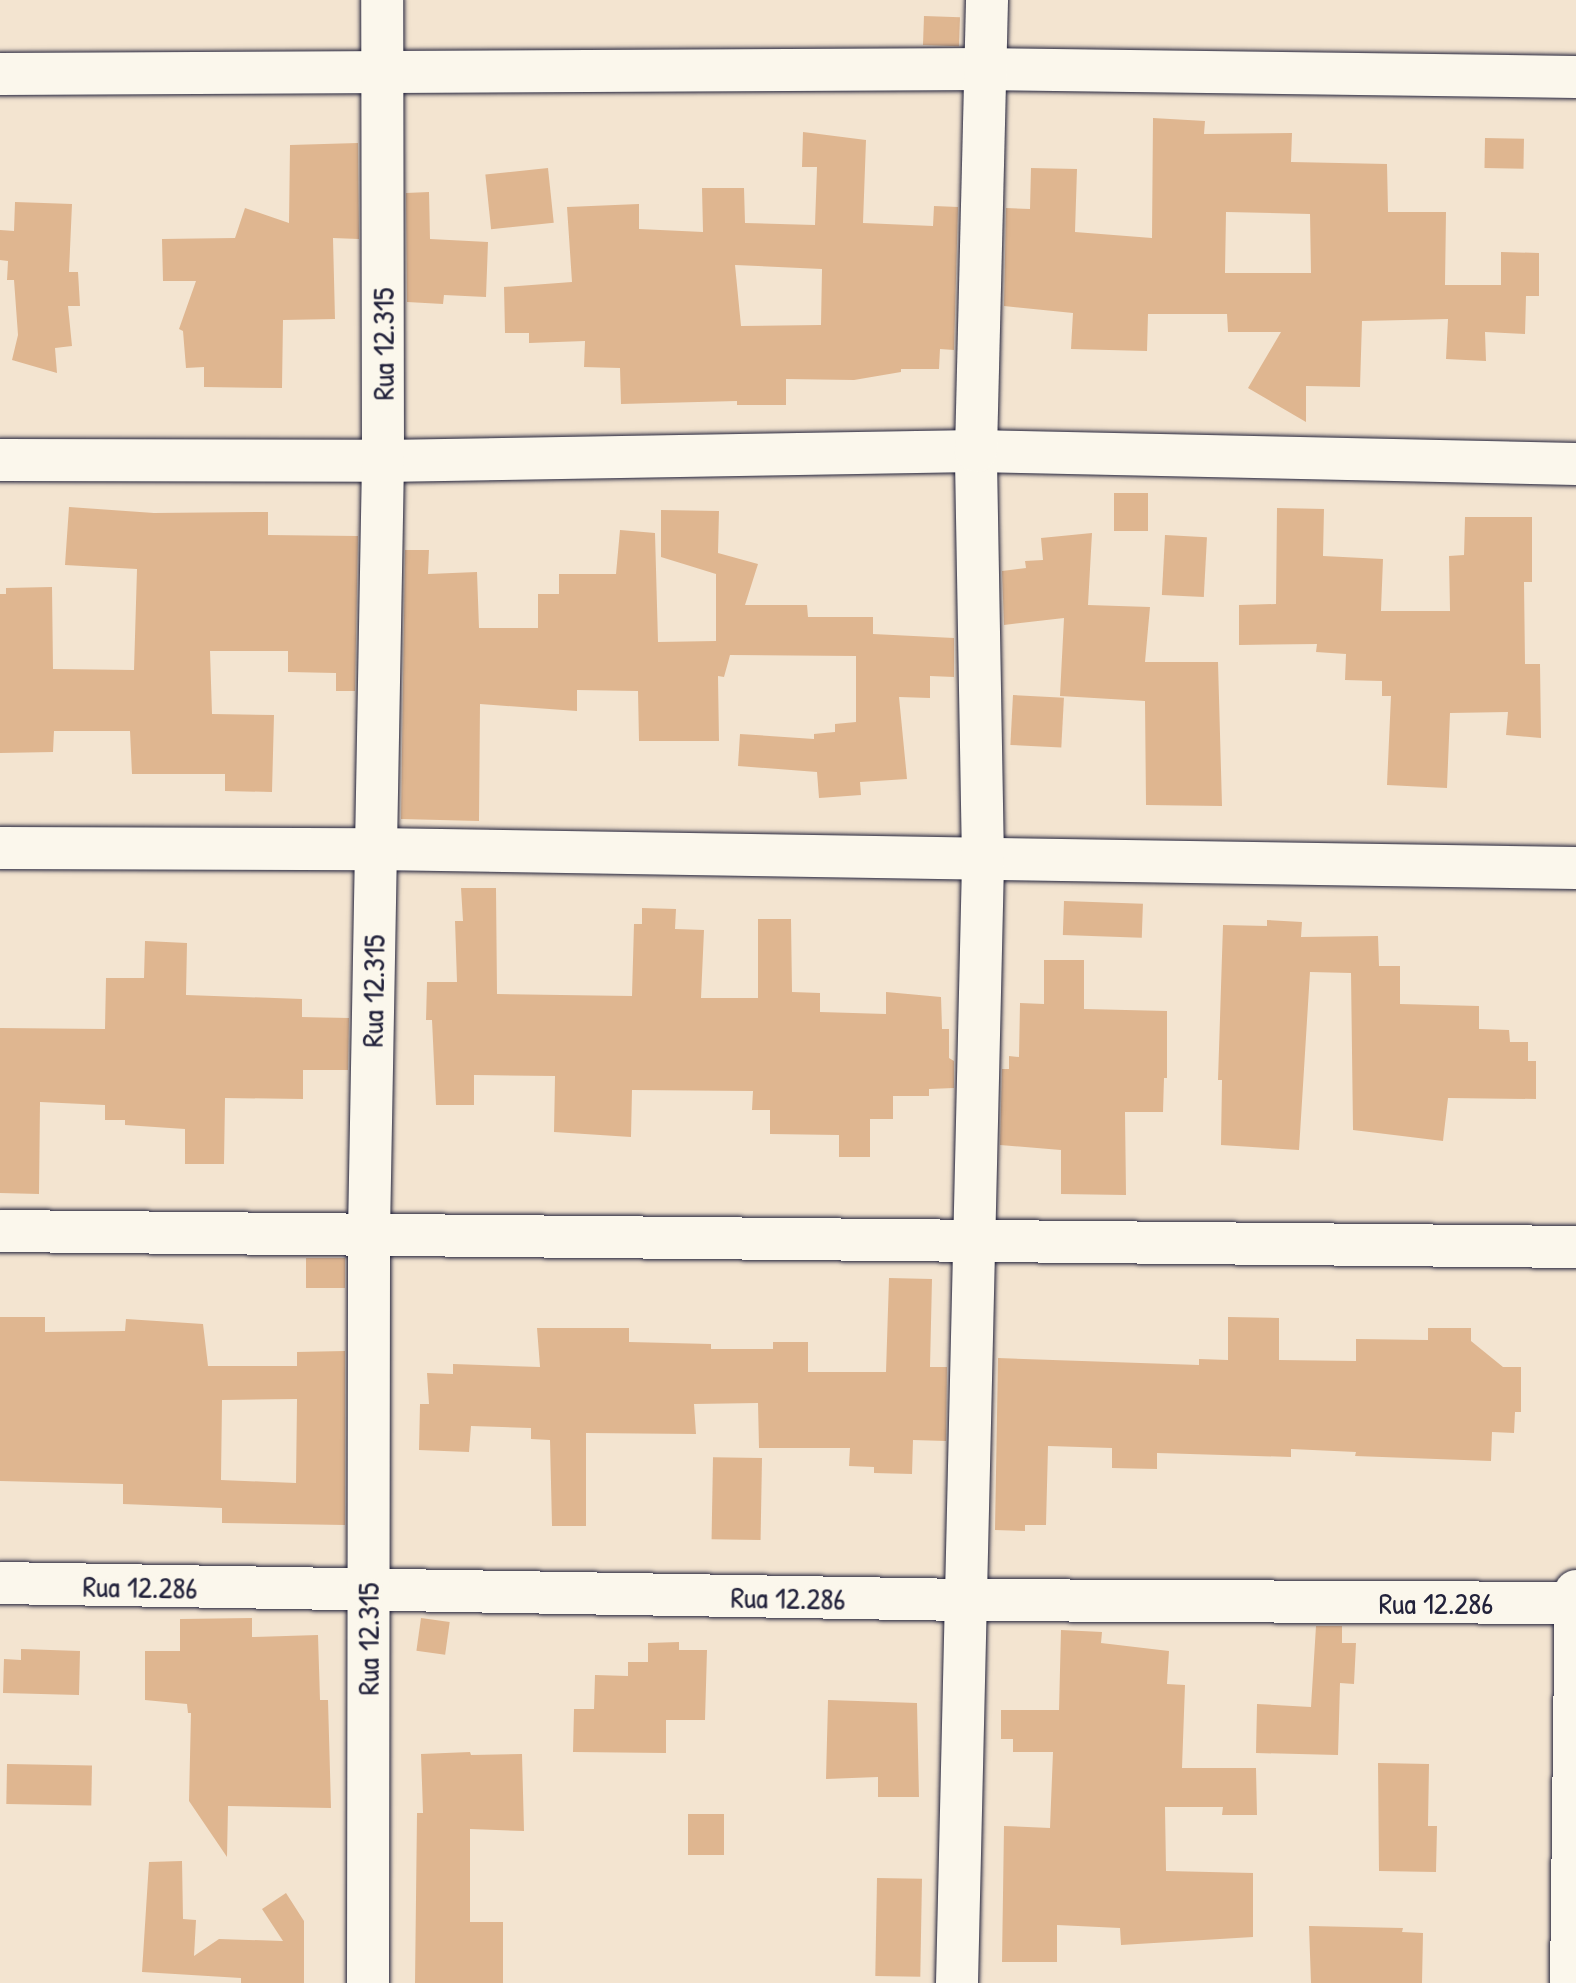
<!DOCTYPE html>
<html>
<head>
<meta charset="utf-8">
<style>
	body { margin:0 }
	#map { position:relative; width:1576px; height:1983px; overflow:hidden; background:#f3e4d0; font-family:"Patrick Hand",sans-serif }
	div>[style] { position:absolute }
	[style*='--x'] { left:calc(var(--x)*1px); top:calc(var(--y)*1px); width:calc(var(--w)*1px); rotate:calc(var(--a)*1deg) }
	.building>* { inset:0; background:#dfb690; transform-origin:0 0 }
	.roads { filter:drop-shadow(0 0 2px #22223b) drop-shadow(0 0 2px #22223b) }
	.street>* { height:42px; margin:-21px; padding:0 21px; transform-origin:21px; border-radius:21px; background:#fbf7ec }
	span { translate:-50% -50%; white-space:nowrap; text-align:center; line-height:1.15; -webkit-text-stroke:8px #fbf7ec; paint-order:stroke }
	.street-label { font-size:30px; color:#22223b }
</style>
</head>
<body>
<div id="map">
	<div class="building">
		<i style="left:924px;top:16px;width:36px;height:29px;rotate:2deg"></i>
		<i style="clip-path:polygon(evenodd,1153px 118px,1205px 121px,1204px 134px,1292px 133px,1291px 162px,1387px 164px,1388px 212px,1446px 212px,1445px 285px,1501px 285px,1501px 252px,1539px 253px,1539px 296px,1526px 296px,1525px 334px,1485px 332px,1486px 361px,1446px 359px,1448px 319px,1362px 321px,1360px 387px,1306px 386px,1306px 422px,1248px 388px,1281px 332px,1228px 332px,1227px 314px,1148px 314px,1147px 351px,1071px 349px,1073px 313px,1004px 306px,1006px 208px,1030px 209px,1031px 168px,1077px 169px,1075px 232px,1152px 238px,1153px 118px,1226px 212px,1310px 214px,1311px 273px,1225px 273px,1226px 212px)"></i>
		<i style="clip-path:polygon(evenodd,803px 132px,866px 140px,863px 223px,933px 226px,934px 206px,958px 207px,954px 350px,940px 349px,939px 369px,901px 369px,901px 372px,854px 380px,786px 379px,786px 405px,737px 405px,737px 401px,621px 404px,620px 368px,584px 367px,585px 341px,529px 343px,529px 333px,505px 333px,504px 287px,572px 282px,567px 207px,639px 204px,639px 229px,703px 232px,702px 188px,744px 188px,745px 223px,815px 225px,817px 167px,802px 167px,803px 132px,735px 265px,822px 269px,821px 325px,741px 326px,735px 265px)"></i>
		<i style="left:1485px;top:138px;width:39px;height:30px;rotate:1deg"></i>
		<i style="clip-path:polygon(358px 143px,359px 239px,333px 238px,335px 319px,283px 320px,282px 388px,204px 387px,204px 367px,186px 368px,183px 331px,179px 329px,196px 281px,163px 281px,162px 239px,235px 238px,245px 208px,289px 223px,290px 145px)"></i>
		<i style="left:548px;top:168px;width:55px;height:63px;rotate:84deg"></i>
		<i style="clip-path:polygon(429px 192px,430px 239px,488px 242px,486px 297px,444px 295px,443px 304px,407px 302px,406px 193px)"></i>
		<i style="clip-path:polygon(15px 202px,72px 204px,69px 272px,78px 272px,80px 306px,68px 306px,72px 346px,55px 348px,57px 373px,12px 360px,18px 335px,14px 280px,7px 280px,8px 261px,0 260px,0 230px,14px 231px)"></i>
		<i style="left:1114px;top:493px;width:34px;height:38px"></i>
		<i style="clip-path:polygon(69px 507px,154px 513px,268px 512px,268px 535px,358px 536px,355px 691px,336px 691px,336px 673px,288px 672px,288px 651px,210px 651px,212px 714px,274px 715px,272px 792px,225px 791px,225px 774px,132px 774px,130px 731px,54px 731px,53px 752px,0 753px,0 594px,6px 594px,6px 588px,52px 587px,53px 669px,134px 670px,137px 569px,65px 565px)"></i>
		<i style="clip-path:polygon(1277px 508px,1324px 509px,1323px 556px,1383px 559px,1381px 611px,1450px 611px,1449px 556px,1464px 555px,1465px 517px,1532px 517px,1532px 582px,1524px 582px,1525px 664px,1540px 664px,1541px 738px,1506px 735px,1508px 712px,1450px 713px,1447px 788px,1387px 785px,1391px 696px,1382px 696px,1382px 681px,1345px 680px,1346px 654px,1316px 652px,1317px 644px,1239px 645px,1239px 605px,1276px 604px)"></i>
		<i style="clip-path:polygon(661px 510px,719px 511px,718px 553px,758px 564px,745px 605px,807px 605px,808px 617px,873px 617px,873px 634px,954px 638px,954px 677px,930px 676px,930px 698px,899px 697px,907px 779px,860px 782px,861px 795px,819px 798px,817px 772px,738px 766px,740px 734px,814px 739px,814px 734px,835px 732px,835px 724px,856px 722px,856px 656px,730px 655px,724px 677px,718px 676px,719px 741px,639px 741px,638px 691px,577px 690px,577px 711px,480px 704px,479px 821px,401px 819px,405px 550px,429px 550px,428px 574px,477px 572px,479px 628px,538px 628px,538px 594px,559px 594px,559px 574px,616px 574px,620px 530px,655px 533px,658px 642px,716px 641px,716px 574px,661px 557px)"></i>
		<i style="clip-path:polygon(1092px 533px,1088px 605px,1150px 607px,1145px 662px,1218px 662px,1222px 806px,1146px 805px,1145px 701px,1060px 696px,1064px 618px,1004px 625px,1002px 571px,1026px 568px,1025px 561px,1043px 560px,1041px 538px)"></i>
		<i style="left:1165px;top:535px;width:42px;height:60px;rotate:3deg"></i>
		<i style="left:1013px;top:695px;width:51px;height:50px;rotate:3deg"></i>
		<i style="clip-path:polygon(461px 888px,496px 888px,497px 994px,632px 996px,634px 924px,642px 924px,642px 908px,676px 909px,675px 929px,704px 930px,701px 998px,758px 998px,758px 919px,791px 919px,792px 992px,820px 993px,820px 1012px,886px 1014px,886px 992px,941px 997px,942px 1029px,949px 1029px,949px 1058px,954px 1061px,954px 1088px,929px 1089px,929px 1096px,893px 1096px,893px 1119px,870px 1119px,870px 1157px,839px 1157px,839px 1135px,770px 1134px,770px 1110px,752px 1110px,753px 1091px,632px 1090px,631px 1137px,554px 1132px,555px 1076px,474px 1075px,474px 1105px,436px 1105px,432px 1020px,426px 1020px,427px 982px,457px 982px,455px 921px,463px 921px)"></i>
		<i style="left:1064px;top:901px;width:79px;height:34px;rotate:2deg"></i>
		<i style="clip-path:polygon(1267px 920px,1302px 922px,1301px 937px,1378px 936px,1379px 966px,1400px 966px,1400px 1004px,1479px 1006px,1479px 1029px,1509px 1030px,1510px 1042px,1528px 1042px,1528px 1061px,1536px 1061px,1536px 1099px,1448px 1098px,1443px 1141px,1353px 1130px,1351px 973px,1310px 972px,1299px 1150px,1221px 1145px,1222px 1080px,1218px 1080px,1223px 925px,1267px 926px)"></i>
		<i style="clip-path:polygon(145px 941px,187px 943px,186px 995px,302px 999px,302px 1017px,349px 1018px,348px 1070px,303px 1070px,303px 1099px,225px 1098px,224px 1164px,185px 1164px,185px 1129px,125px 1125px,125px 1120px,105px 1120px,105px 1105px,40px 1102px,39px 1194px,0 1193px,0 1028px,105px 1029px,106px 978px,144px 978px)"></i>
		<i style="clip-path:polygon(1044px 960px,1084px 960px,1084px 1009px,1167px 1011px,1167px 1078px,1164px 1078px,1163px 1112px,1125px 1112px,1126px 1195px,1061px 1194px,1061px 1150px,1000px 1145px,1002px 1069px,1009px 1069px,1009px 1056px,1019px 1057px,1020px 1003px,1044px 1004px)"></i>
		<i style="left:306px;top:1258px;width:39px;height:30px"></i>
		<i style="clip-path:polygon(889px 1278px,932px 1279px,930px 1367px,947px 1367px,946px 1441px,913px 1440px,912px 1474px,874px 1473px,874px 1467px,849px 1466px,850px 1448px,759px 1448px,758px 1403px,694px 1404px,696px 1434px,586px 1433px,586px 1526px,552px 1526px,550px 1440px,531px 1439px,531px 1428px,471px 1426px,469px 1452px,419px 1450px,420px 1404px,429px 1404px,427px 1373px,453px 1374px,453px 1364px,540px 1367px,537px 1328px,629px 1328px,629px 1342px,711px 1344px,711px 1349px,773px 1349px,773px 1342px,808px 1342px,808px 1372px,886px 1372px)"></i>
		<i style="clip-path:polygon(evenodd,0 1317px,45px 1317px,45px 1332px,125px 1331px,126px 1319px,203px 1324px,208px 1366px,297px 1366px,297px 1352px,345px 1351px,345px 1525px,222px 1523px,222px 1508px,123px 1504px,123px 1484px,0 1481px,0 1317px,297px 1399px,296px 1483px,221px 1480px,222px 1400px,297px 1399px)"></i>
		<i style="clip-path:polygon(1228px 1317px,1279px 1318px,1279px 1360px,1356px 1361px,1356px 1339px,1428px 1340px,1428px 1328px,1471px 1328px,1471px 1341px,1503px 1367px,1521px 1367px,1521px 1412px,1515px 1412px,1514px 1433px,1492px 1432px,1491px 1461px,1355px 1456px,1356px 1452px,1291px 1449px,1291px 1457px,1157px 1453px,1157px 1469px,1112px 1468px,1112px 1448px,1048px 1446px,1046px 1525px,1025px 1525px,1025px 1531px,995px 1530px,998px 1358px,1199px 1365px,1199px 1359px,1228px 1360px)"></i>
		<i style="left:762px;top:1458px;width:82px;height:49px;rotate:91deg"></i>
		<i style="clip-path:polygon(252px 1618px,252px 1637px,318px 1635px,320px 1700px,328px 1700px,331px 1808px,228px 1806px,227px 1857px,189px 1801px,191px 1713px,188px 1713px,187px 1704px,145px 1700px,145px 1651px,180px 1651px,180px 1619px)"></i>
		<i style="left:421px;top:1618px;width:29px;height:33px;rotate:8deg"></i>
		<i style="clip-path:polygon(1316px 1626px,1342px 1626px,1342px 1643px,1356px 1643px,1354px 1684px,1340px 1683px,1338px 1755px,1256px 1753px,1257px 1704px,1311px 1707px)"></i>
		<i style="clip-path:polygon(1061px 1630px,1102px 1632px,1101px 1643px,1169px 1651px,1167px 1684px,1185px 1685px,1182px 1768px,1256px 1768px,1257px 1815px,1222px 1815px,1223px 1807px,1165px 1807px,1166px 1871px,1253px 1873px,1253px 1937px,1121px 1945px,1120px 1928px,1057px 1925px,1057px 1962px,1002px 1962px,1004px 1826px,1050px 1828px,1053px 1752px,1013px 1752px,1013px 1739px,1001px 1739px,1001px 1710px,1059px 1710px)"></i>
		<i style="clip-path:polygon(679px 1642px,679px 1650px,707px 1650px,705px 1720px,666px 1720px,666px 1753px,573px 1752px,574px 1709px,594px 1709px,595px 1675px,628px 1676px,628px 1662px,648px 1662px,648px 1643px)"></i>
		<i style="clip-path:polygon(21px 1649px,80px 1651px,79px 1695px,3px 1693px,4px 1659px,21px 1660px)"></i>
		<i style="clip-path:polygon(828px 1700px,917px 1703px,919px 1797px,878px 1797px,878px 1777px,826px 1779px)"></i>
		<i style="clip-path:polygon(470px 1752px,471px 1755px,522px 1754px,524px 1831px,470px 1829px,470px 1922px,503px 1922px,503px 1983px,415px 1983px,417px 1813px,423px 1813px,421px 1754px)"></i>
		<i style="clip-path:polygon(1378px 1763px,1429px 1764px,1428px 1826px,1437px 1826px,1436px 1872px,1379px 1871px)"></i>
		<i style="left:7px;top:1764px;width:85px;height:40px;rotate:1deg"></i>
		<i style="left:688px;top:1814px;width:36px;height:41px"></i>
		<i style="clip-path:polygon(182px 1861px,183px 1919px,196px 1920px,194px 1956px,219px 1939px,283px 1941px,262px 1909px,286px 1893px,304px 1921px,304px 1983px,241px 1983px,241px 1978px,142px 1972px,149px 1862px)"></i>
		<i style="left:877px;top:1878px;width:45px;height:98px;rotate:1deg"></i>
		<i style="clip-path:polygon(1309px 1926px,1403px 1928px,1402px 1932px,1423px 1933px,1422px 1983px,1311px 1983px)"></i>
	</div>
	<div class="roads">
		<div class="street">
			<i style="--x:0;--y:74;--w:988;--a:-0.29"></i>
			<i style="--x:988;--y:69;--w:588;--a:0.78"></i>
			<i style="--x:0;--y:460;--w:383;--a:0.1"></i>
			<i style="--x:383;--y:461;--w:593;--a:-0.97"></i>
			<i style="--x:976;--y:451;--w:600;--a:1.24"></i>
			<i style="--x:0;--y:848;--w:375;--a:0.2"></i>
			<i style="--x:375;--y:849;--w:1201;--a:0.91"></i>
			<i style="--x:0;--y:1231;--w:1576;--a:0.58"></i>
			<i style="--x:0;--y:1583;--w:966;--a:1.01"></i>
			<i style="--x:966;--y:1600;--w:610;--a:0.28"></i>
			<i style="--x:368;--y:1983;--w:750;--a:-89.92"></i>
			<i style="--x:369;--y:1233;--w:772;--a:-88.96"></i>
			<i style="--x:383;--y:461;--w:461;--a:-90.1"></i>
			<i style="--x:957;--y:1983;--w:1122;--a:-88.67"></i>
			<i style="--x:983;--y:861;--w:410;--a:-91"></i>
			<i style="--x:976;--y:451;--w:451;--a:-88.6"></i>
			<i style="--x:1571;--y:1983;--w:392;--a:-89.3"></i>
		</div>
	</div>
	<div class="street-label">
		<span style="left:383px;top:344px;rotate:-90deg">Rua 12.315</span>
		<span style="left:373px;top:991px;rotate:-89deg">Rua 12.315</span>
		<span style="left:140px;top:1587px;rotate:1deg">Rua 12.286</span>
		<span style="left:788px;top:1598px;rotate:1deg">Rua 12.286</span>
		<span style="left:1436px;top:1603px">Rua 12.286</span>
		<span style="left:368px;top:1639px;rotate:-90deg">Rua 12.315</span>
	</div>
</div>
</body>
</html>
